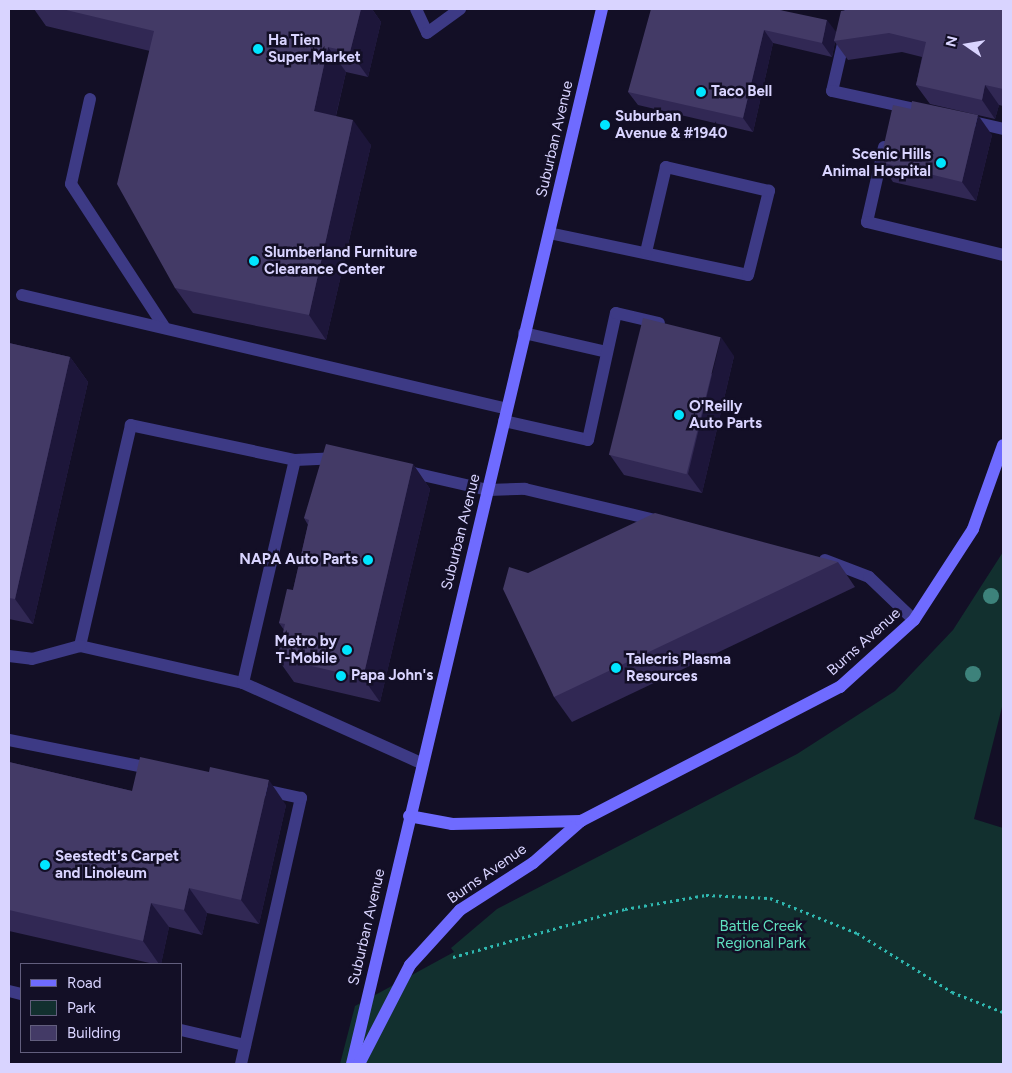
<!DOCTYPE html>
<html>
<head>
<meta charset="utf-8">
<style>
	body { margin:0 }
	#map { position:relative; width:1012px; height:1073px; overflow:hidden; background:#130f26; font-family:Figtree,sans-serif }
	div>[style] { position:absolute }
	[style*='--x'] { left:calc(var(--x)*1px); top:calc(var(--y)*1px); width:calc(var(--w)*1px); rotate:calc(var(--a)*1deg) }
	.green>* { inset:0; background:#12302f }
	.path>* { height:3px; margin-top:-1.5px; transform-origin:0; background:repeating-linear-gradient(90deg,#2fb8b0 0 2.5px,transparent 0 6.5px) }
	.lane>* { height:12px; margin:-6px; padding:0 6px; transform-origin:6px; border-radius:6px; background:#3d3a85 }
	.secondary>* { height:12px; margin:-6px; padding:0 6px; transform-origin:6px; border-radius:6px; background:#6f6bff }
	.trees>* { width:16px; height:16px; margin:-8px; border-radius:50%; background:#3d827b }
	.wall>* { inset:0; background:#312854 }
	.shaded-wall>* { inset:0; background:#1d163a }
	.building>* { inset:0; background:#433a66; transform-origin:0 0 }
	.dots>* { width:14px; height:14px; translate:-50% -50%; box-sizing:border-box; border:2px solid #130f26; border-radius:50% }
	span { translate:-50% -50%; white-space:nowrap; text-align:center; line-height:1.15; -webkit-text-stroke:5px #130f26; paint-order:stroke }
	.poi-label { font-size:15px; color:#d9d4ff; font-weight:700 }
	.left { translate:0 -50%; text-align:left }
	.right { translate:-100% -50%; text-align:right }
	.street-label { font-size:15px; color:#d9d4ff }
	.park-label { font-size:15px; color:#5fe0c0 }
	.frame { position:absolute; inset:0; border:10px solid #d9d4ff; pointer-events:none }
	.legend { position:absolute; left:20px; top:963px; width:162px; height:90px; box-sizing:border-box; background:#130f26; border:1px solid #625e7d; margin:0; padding:6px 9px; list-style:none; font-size:15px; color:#d9d4ff }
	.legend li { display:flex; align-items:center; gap:10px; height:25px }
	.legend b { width:25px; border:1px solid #625e7d }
	.north { position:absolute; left:942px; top:20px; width:50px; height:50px; -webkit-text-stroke:4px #130f26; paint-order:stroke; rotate:283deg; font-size:14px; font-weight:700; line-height:20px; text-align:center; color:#d9d4ff }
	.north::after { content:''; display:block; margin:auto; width:18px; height:22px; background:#d9d4ff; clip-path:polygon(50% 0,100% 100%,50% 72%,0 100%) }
</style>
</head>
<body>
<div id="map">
	<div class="green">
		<i style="clip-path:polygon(1003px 552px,1003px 703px,974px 819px,1003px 828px,1003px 1064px,340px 1064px,355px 1006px,454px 952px,451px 948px,497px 909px,797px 754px,895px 691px,953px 630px)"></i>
	</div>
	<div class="path">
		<i style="--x:453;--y:957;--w:179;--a:-15.6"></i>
		<i style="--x:625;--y:909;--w:82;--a:-9.8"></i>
		<i style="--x:706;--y:895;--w:64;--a:2.7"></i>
		<i style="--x:770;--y:898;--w:94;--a:21.9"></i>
		<i style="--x:857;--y:933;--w:112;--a:31.8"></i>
		<i style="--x:952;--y:992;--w:55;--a:21.4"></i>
	</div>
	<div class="lane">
		<i style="--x:416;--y:9;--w:26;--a:65"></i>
		<i style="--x:427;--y:33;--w:41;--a:-36"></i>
		<i style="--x:851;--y:9;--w:84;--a:103"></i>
		<i style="--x:832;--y:91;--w:98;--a:12.3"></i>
		<i style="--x:90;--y:99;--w:87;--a:102.6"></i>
		<i style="--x:71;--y:184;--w:172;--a:56.9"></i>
		<i style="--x:969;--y:121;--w:35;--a:13"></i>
		<i style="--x:884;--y:147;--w:77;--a:102.8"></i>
		<i style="--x:867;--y:222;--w:140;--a:13.6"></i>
		<i style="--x:549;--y:233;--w:203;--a:11.9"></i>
		<i style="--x:748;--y:275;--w:87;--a:-76"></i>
		<i style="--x:769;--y:191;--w:106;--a:-166.9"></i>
		<i style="--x:666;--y:167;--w:87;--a:103.2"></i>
		<i style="--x:22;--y:295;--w:498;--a:13.2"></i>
		<i style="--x:524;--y:333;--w:85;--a:12.9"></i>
		<i style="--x:504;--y:421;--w:86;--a:12.7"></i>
		<i style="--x:588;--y:440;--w:130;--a:-77.6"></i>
		<i style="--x:616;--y:313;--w:44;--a:13.1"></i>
		<i style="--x:339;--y:458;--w:44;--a:177.4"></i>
		<i style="--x:295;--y:460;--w:168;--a:-168"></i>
		<i style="--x:131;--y:425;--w:227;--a:103"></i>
		<i style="--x:80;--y:646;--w:167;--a:12.8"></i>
		<i style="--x:243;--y:683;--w:195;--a:24.2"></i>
		<i style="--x:405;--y:471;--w:85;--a:12.9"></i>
		<i style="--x:488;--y:490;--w:37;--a:-2"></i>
		<i style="--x:525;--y:489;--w:138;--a:13.4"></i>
		<i style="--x:825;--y:560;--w:47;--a:21.1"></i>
		<i style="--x:869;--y:577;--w:62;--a:43.7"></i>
		<i style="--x:9;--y:656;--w:23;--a:7"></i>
		<i style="--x:32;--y:659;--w:50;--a:-15.2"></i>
		<i style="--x:243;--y:683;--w:229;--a:-76.9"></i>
		<i style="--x:9;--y:740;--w:148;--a:11.3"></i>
		<i style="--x:9;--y:991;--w:12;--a:14"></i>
		<i style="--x:181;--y:1030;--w:66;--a:13.2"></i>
		<i style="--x:241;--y:1064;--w:273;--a:-77.3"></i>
		<i style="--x:301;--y:798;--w:40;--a:-168"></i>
	</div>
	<div class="secondary">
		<i style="--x:409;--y:816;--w:44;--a:10.5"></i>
		<i style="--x:452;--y:824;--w:129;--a:-1.3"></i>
		<i style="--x:352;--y:1064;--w:1084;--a:-76.67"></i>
		<i style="--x:359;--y:1064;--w:111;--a:-62.7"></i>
		<i style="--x:410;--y:965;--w:74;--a:-47.7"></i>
		<i style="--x:460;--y:910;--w:87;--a:-32.8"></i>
		<i style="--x:533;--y:863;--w:64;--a:-41.2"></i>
		<i style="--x:581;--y:821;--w:292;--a:-27.4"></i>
		<i style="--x:840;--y:687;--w:100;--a:-42.2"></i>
		<i style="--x:914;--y:620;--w:108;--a:-57"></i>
		<i style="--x:973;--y:529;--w:89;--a:-70.3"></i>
	</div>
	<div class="trees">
		<i style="left:991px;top:596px"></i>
		<i style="left:973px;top:674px"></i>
	</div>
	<div class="wall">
		<i style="clip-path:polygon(34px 9px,372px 9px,381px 22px,368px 77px,346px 72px,336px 116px,371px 145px,326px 340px,193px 313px,175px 288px,150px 51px,46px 26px)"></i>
		<i style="clip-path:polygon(778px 9px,836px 32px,1003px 9px,1003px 106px,999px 105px,995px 119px,930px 104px,916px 85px,922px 57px,902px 52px,848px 60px,835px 42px,832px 57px,773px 43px,753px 132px,638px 105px,628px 92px)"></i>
		<i style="clip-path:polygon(911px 109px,992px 135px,976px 201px,893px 182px,880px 162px)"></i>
		<i style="clip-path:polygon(9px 343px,70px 357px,88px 382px,33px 624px,9px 619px)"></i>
		<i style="clip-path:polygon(734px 356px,702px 493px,624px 475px,610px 455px)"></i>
		<i style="clip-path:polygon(413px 464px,430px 489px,380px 702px,294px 682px,277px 658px,284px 630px,279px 623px,293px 590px,308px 525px,304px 518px)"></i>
		<i style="clip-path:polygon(838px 562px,855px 587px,572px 722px,554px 697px,528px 573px)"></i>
		<i style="clip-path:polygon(9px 762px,132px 791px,286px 805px,259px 924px,207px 913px,202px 935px,169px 927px,161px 964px,154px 964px,9px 931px)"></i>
	</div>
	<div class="shaded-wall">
		<i style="clip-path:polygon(361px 9px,372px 9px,381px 22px,368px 77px,350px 52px)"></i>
		<i style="clip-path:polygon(827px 20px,837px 33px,834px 41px,835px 42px,832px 57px,822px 43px)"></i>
		<i style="clip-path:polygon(764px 30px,773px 43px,753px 132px,743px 118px)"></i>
		<i style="clip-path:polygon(328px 47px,346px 72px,331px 136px,314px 111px)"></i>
		<i style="clip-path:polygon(985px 85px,999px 105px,995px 119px,982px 100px)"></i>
		<i style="clip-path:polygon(978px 115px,992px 135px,976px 201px,962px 182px)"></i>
		<i style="clip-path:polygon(353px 120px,371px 145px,326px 340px,309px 315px)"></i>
		<i style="clip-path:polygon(721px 337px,734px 356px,702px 493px,688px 474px)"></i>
		<i style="clip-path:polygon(70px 357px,88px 382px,33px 624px,15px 599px)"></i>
		<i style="clip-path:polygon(413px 464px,430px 489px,380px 702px,363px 678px)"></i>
		<i style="clip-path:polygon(269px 780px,286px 805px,259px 924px,241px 900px)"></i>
		<i style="clip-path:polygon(189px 888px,207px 913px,202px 935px,184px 910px)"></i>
		<i style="clip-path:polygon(151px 903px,169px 927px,161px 964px,159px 964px,143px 941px)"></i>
	</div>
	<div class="building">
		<i style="clip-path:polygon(62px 9px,361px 9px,350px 52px,328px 47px,314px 111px,353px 120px,309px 315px,175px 288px,117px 184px,154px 31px)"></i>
		<i style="clip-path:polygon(651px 9px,775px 9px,827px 20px,822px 43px,764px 30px,743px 118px,628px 92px)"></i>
		<i style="clip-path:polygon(853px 9px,1003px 9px,1003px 89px,985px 85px,982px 100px,916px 85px,926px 42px,889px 33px,834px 41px,841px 11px)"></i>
		<i style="clip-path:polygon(912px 101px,978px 115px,962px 182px,880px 162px,893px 105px,911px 109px)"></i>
		<i style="left:643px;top:318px;width:80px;height:141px;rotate:14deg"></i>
		<i style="clip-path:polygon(9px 343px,70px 357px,15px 599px,9px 598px)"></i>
		<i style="clip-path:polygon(326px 444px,413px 464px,363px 678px,277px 658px,285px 624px,279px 623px,287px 589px,293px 590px,309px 520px,304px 518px)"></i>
		<i style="clip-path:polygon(655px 513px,838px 562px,554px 697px,503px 589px,509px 567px,528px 573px)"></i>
		<i style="clip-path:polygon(140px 757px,209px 772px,210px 767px,269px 780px,241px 900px,189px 888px,184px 910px,151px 903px,143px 941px,9px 910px,9px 762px,132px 791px)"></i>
	</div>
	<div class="dots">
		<i style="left:258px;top:49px;background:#00e5ff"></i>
		<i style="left:701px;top:92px;background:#00e5ff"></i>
		<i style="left:605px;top:125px;background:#00e5ff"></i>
		<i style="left:941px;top:163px;background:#00e5ff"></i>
		<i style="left:254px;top:261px;background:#00e5ff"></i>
		<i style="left:679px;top:415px;background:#00e5ff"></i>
		<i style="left:368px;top:560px;background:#00e5ff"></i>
		<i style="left:347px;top:650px;background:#00e5ff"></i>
		<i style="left:616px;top:668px;background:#00e5ff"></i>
		<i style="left:341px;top:676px;background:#00e5ff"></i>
		<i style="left:45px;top:865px;background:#00e5ff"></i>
	</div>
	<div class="poi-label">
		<span class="left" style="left:268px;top:49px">Ha Tien<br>Super Market</span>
		<span class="left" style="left:711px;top:92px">Taco Bell</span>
		<span class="left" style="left:615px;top:125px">Suburban<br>Avenue &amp; #1940</span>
		<span class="right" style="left:931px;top:163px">Scenic Hills<br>Animal Hospital</span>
		<span class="left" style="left:264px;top:261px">Slumberland Furniture<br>Clearance Center</span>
		<span class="left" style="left:689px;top:415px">O'Reilly<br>Auto Parts</span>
		<span class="right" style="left:358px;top:560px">NAPA Auto Parts</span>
		<span class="right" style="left:337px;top:650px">Metro by<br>T-Mobile</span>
		<span class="left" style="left:626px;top:668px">Talecris Plasma<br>Resources</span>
		<span class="left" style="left:351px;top:676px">Papa John's</span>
		<span class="left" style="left:55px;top:865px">Seestedt's Carpet<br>and Linoleum</span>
	</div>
	<div class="street-label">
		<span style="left:555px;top:139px;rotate:-77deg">Suburban Avenue</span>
		<span style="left:461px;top:532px;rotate:-76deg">Suburban Avenue</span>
		<span style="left:864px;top:642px;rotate:-42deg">Burns Avenue</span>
		<span style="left:487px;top:874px;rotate:-35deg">Burns Avenue</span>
		<span style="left:367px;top:927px;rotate:-77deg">Suburban Avenue</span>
	</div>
	<div class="park-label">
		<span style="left:761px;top:935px">Battle Creek<br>Regional Park</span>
	</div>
	<div class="frame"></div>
	<ul class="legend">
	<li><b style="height:6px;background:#6f6bff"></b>Road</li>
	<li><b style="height:14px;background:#12302f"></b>Park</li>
	<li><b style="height:14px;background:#433a66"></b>Building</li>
	</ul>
	<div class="north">N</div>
</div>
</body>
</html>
